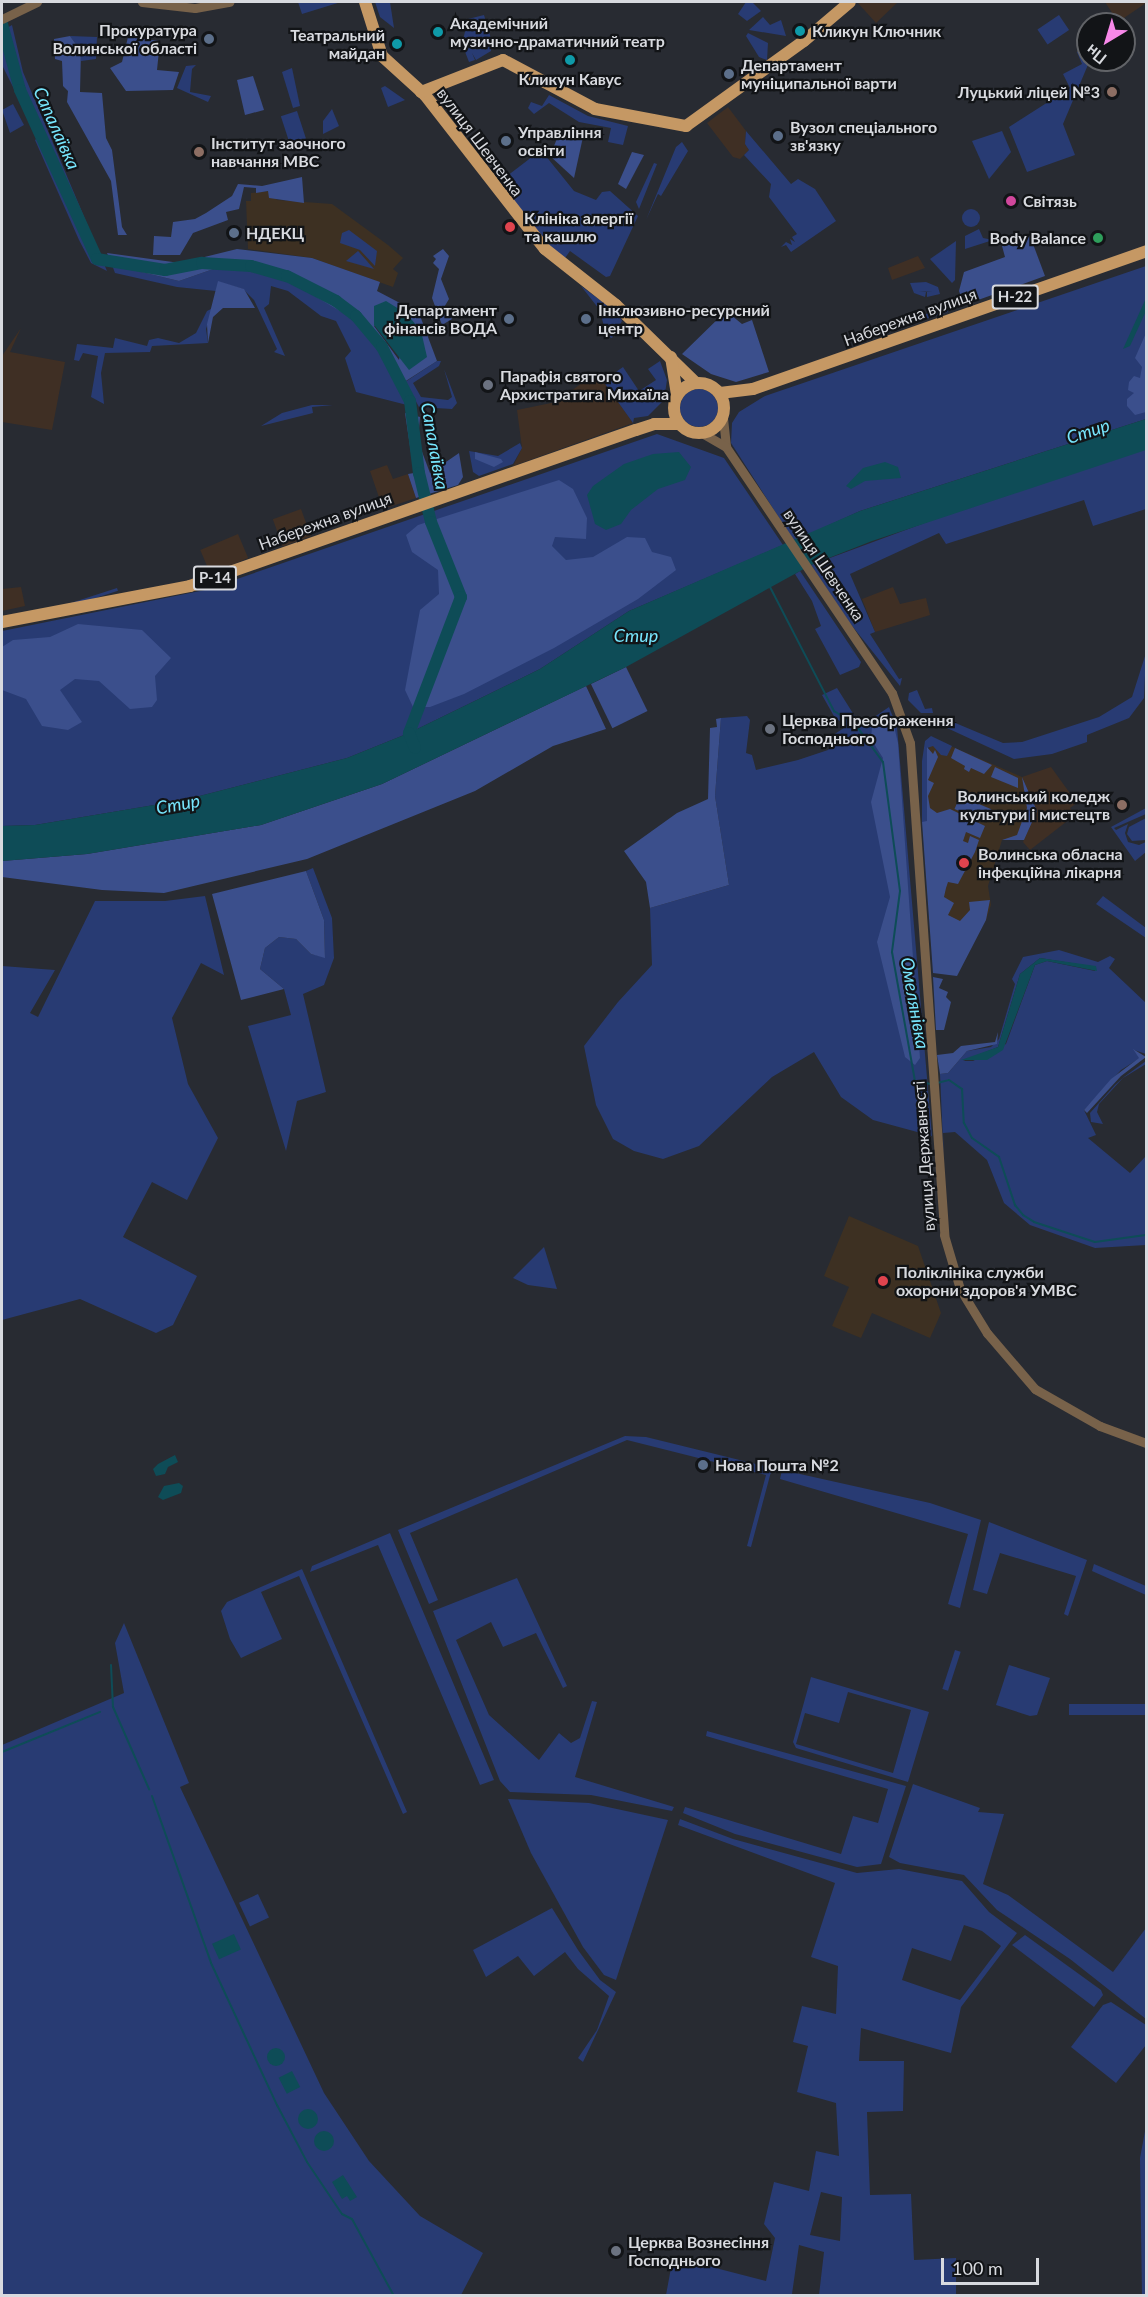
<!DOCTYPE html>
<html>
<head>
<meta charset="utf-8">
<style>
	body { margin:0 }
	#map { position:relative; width:1148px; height:2297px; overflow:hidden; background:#282b32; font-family:Lato,sans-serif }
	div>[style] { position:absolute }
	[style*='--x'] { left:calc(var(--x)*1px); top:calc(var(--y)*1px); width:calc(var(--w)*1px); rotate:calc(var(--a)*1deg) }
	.commercial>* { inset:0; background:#3f2f24; transform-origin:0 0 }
	.medical>* { inset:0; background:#3d3022 }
	.green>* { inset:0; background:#283b73; transform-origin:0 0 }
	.round { border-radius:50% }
	.forest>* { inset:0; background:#3b4f8c; transform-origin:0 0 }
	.water>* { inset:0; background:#0e4c57; transform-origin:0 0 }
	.stream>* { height:2px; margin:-1px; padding:0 1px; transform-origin:1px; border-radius:1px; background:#0e4c57 }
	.river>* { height:12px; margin:-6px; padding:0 6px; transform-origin:6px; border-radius:6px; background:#0e4c57 }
	.minor>* { height:9px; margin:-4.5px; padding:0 4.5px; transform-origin:4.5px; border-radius:4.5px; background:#78624a }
	.major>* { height:12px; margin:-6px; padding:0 6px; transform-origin:6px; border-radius:6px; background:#c59864 }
	.major>.ring { margin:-6px; padding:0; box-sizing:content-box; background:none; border:12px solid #c59864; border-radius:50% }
	.dots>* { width:16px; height:16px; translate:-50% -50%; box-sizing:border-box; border:3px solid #121417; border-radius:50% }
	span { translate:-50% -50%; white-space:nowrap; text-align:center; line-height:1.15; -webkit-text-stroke:4.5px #121417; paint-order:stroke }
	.shield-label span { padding:2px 4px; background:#121417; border:2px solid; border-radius:4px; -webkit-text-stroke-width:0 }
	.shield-label { font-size:15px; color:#d8dadf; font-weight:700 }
	.poi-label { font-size:16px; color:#d8dadf; font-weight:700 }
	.left { translate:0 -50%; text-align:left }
	.right { translate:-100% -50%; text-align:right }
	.street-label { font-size:16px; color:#d8dadf }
	.water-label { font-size:18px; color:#77e6fd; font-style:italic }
	.frame { position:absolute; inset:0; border:3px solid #d8dadf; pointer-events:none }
	.north { position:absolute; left:1076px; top:12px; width:60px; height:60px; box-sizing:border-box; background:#121417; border:2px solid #616367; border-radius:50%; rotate:218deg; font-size:16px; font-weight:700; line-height:24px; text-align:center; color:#d8dadf }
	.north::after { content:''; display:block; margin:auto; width:21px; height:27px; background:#f888e9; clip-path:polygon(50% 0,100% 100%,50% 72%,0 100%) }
	.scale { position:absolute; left:941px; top:2258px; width:98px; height:27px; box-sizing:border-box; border:3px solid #d8dadf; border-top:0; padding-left:8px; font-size:18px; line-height:21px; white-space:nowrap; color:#d8dadf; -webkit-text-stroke:4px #121417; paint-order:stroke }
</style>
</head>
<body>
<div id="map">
	<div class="commercial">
		<i style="clip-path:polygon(857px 2px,898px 2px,876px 23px)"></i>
		<i style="clip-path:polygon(1105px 2px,1146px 2px,1146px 3px,1118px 22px)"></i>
		<i style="clip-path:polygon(728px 107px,746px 131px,745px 144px,749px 150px,740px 159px,733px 157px,707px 123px)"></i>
		<i style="clip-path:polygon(918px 256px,925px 268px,892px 280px,888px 268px)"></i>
		<i style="clip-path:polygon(21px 328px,10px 352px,65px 362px,52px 430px,2px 422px,2px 356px)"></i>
		<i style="clip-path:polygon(597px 372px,633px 423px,513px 466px,522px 448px,517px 410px,556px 402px)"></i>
		<i style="clip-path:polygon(387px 465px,393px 479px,408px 474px,416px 498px,383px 509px,370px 471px)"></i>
		<i style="left:301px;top:509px;width:29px;height:30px;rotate:70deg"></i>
		<i style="left:238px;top:534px;width:26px;height:41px;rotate:67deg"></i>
		<i style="clip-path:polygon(21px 587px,25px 606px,2px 611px,2px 589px)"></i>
		<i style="clip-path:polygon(893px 587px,900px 604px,926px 598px,930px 615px,875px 632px,862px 599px)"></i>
		<i style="clip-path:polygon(1051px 767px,1077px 803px,1070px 808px,1075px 815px,1030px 850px,1023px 842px,1037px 811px,1022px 777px)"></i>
	</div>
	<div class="medical">
		<i style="clip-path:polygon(269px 191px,277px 200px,332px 204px,388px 245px,403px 258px,393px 269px,398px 273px,393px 287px,312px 258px,248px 249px,246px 201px,251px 201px,251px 193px)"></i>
		<i style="clip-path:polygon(930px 737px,1022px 777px,1037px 811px,1024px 840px,1002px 840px,988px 886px,991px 905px,986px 920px,958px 960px,925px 808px)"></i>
		<i style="clip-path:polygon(849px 1216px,918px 1246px,941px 1313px,930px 1338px,872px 1313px,861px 1338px,832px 1326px,849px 1287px,824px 1276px)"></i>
	</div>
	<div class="green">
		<i style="clip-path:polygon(298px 2px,341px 2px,302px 14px)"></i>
		<i style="clip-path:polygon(375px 2px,390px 2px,394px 28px,380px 17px)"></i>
		<i style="clip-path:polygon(746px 2px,752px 2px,761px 11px,747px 21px,738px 14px)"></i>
		<i style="clip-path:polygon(484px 15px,492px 42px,483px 45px,485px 50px,491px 45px,491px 51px,476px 60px,472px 53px,475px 60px,469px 62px,462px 44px,468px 19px)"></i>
		<i style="left:1059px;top:15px;width:18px;height:26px;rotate:56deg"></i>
		<i style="clip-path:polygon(763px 17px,770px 25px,781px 20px,786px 36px,749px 30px)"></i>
		<i style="clip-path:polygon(12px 25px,23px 72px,107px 271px,91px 263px,79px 240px,35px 140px,38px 137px,2px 65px,2px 31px)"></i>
		<i style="clip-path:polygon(748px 33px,768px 43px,767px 60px,759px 57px,746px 36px)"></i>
		<i style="clip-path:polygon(70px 36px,97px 37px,96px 59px,81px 61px,81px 51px)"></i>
		<i style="clip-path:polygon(1088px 46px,1090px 60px,1063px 124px,1075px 155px,1027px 172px,1009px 127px,1070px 88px,1063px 74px,1082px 64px,1077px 52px)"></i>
		<i style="clip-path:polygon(196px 65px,192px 69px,190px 92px,211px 96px,208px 102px,177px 88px,186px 66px)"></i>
		<i style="clip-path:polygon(292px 68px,300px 106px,293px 108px,282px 72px)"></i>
		<i style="clip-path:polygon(385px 86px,405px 100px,388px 107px,381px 88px)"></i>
		<i style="clip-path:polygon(549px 95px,588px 116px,628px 126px,623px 145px,608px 142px,611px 128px,579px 122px,549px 103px,534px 114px,528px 108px,531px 102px,542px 106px)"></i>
		<i style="clip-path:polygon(13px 104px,24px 125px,10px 133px,2px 110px)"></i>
		<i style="clip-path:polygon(332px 109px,339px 126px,323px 134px,323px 121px)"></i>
		<i style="left:297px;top:111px;width:29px;height:17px;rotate:72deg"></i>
		<i style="clip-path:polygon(746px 131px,791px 184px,798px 179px,815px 189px,836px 221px,791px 252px,786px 245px,781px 247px,786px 242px,792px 245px,790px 239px,795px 242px,792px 237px,797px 234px,769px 197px,771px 184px,744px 155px,749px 150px,745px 144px)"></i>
		<i style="clip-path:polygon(1002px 131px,1011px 152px,989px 179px,972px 141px)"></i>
		<i style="clip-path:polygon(682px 142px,688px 151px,661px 196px,658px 194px,646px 220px,676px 147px)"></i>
		<i style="clip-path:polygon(541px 150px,574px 191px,596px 200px,602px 192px,610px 191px,638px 216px,610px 276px,606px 277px,570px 251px,565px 258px,549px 246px,498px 183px)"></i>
		<i style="clip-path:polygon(654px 163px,657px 164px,639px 209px,636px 202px)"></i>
		<i class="round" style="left:962px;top:209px;width:18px;height:18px"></i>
		<i style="clip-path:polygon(979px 229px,983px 238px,993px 240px,965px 249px,965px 236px)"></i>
		<i style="clip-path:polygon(349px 230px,377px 251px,375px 266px,360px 250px,340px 243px,342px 233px)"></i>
		<i style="clip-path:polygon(956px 241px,955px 280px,952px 283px,930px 259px)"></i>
		<i style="clip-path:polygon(358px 251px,359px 252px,374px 269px,346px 261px)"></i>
		<i style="clip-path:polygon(112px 265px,179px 281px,222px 266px,286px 279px,355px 319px,379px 349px,407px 405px,356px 392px,345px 358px,351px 351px,336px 321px,321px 316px,288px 291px,271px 286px,269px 304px,264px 308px,285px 356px,274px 352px,277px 349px,254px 300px,243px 289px,219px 282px,216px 291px,177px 287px,115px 273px)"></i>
		<i style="clip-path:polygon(1146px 266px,1146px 419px,860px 511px,794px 541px,731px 443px,732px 423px,739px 412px,765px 396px)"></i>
		<i style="clip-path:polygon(926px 282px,938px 287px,940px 294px,927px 297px,927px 292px,932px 292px,919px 291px,926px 292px,925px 297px,914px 293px,910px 283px)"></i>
		<i style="clip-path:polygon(581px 286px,619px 314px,622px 321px,612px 338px,607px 336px,599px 309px)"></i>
		<i style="clip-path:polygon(947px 307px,948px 312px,904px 326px,911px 319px)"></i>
		<i style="clip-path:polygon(213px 308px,206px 329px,208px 343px,152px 346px,150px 352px,105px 353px,101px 373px,104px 404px,91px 397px,98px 356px,83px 353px,79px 361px,74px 360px,77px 344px,113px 348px,115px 338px,147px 346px,149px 340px,158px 338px,179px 343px,196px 333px,207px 311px)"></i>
		<i style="clip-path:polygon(437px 361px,441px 361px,439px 366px,413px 383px,421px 397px,448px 400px,452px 397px,444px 369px,457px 403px,452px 409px,419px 407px,405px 382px)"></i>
		<i style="clip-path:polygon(660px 361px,667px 380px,664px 400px,648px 416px,634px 418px,633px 423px,603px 381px,623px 367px,639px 391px,656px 380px,648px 369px)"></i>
		<i class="round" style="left:680px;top:389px;width:38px;height:38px"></i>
		<i style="clip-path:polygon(312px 405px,333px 405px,312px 407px,313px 413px,261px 426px,282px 413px)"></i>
		<i style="clip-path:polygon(657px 434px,724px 458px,783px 545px,629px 611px,540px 669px,409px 733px,347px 758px,184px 800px,35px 825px,2px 826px,2px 631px,205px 590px)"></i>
		<i style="clip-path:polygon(1146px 441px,1146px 509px,1093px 526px,1084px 500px,946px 544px,939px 533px,850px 574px,875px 632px,870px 634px,899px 679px,902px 678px,900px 686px,849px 622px,811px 565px)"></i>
		<i style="clip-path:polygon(520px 443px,522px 448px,513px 464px,479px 476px,473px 472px,469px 451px,498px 456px)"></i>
		<i style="clip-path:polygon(800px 571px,861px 662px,859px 667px,840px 675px,815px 629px,821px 626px,812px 601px,795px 574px)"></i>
		<i style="left:117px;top:588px;width:3px;height:94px;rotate:72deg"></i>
		<i style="clip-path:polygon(1146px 653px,1144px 698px,1129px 718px,1087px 735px,1087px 742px,1052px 754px,1014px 759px,947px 728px,953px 722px,1003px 743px,1022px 742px,1099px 717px,1132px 697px)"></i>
		<i style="clip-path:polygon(837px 688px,861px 726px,889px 707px,897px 727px,932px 1136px,873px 1120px,841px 1097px,814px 1052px,772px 1077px,699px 1146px,663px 1159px,634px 1151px,613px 1139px,596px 1105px,584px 1046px,618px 1002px,652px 965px,650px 908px,729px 885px,715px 796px,721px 718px,747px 716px,750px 720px,746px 753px,752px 755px,756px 770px,798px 760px,828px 750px,834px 743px,830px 737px,847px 726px,835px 718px,822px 695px)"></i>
		<i style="clip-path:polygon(917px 690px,925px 709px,932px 708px,933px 713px,921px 713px,908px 700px,909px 693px)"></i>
		<i style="clip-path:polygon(931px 736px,952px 746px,947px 756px,941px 755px,933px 746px,927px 748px,927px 822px,922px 822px,922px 761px,925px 741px)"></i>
		<i style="clip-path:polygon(1146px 808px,1146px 814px,1114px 828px,1116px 830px,1128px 824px,1125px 833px,1128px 842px,1139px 845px,1146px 842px,1146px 852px,1135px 861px,1111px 827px)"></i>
		<i style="clip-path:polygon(1146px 818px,1146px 840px,1132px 841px,1127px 834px,1129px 827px)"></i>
		<i style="clip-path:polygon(313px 868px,332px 918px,334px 958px,324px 985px,303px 994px,326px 1092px,297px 1101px,286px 1151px,248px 1026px,291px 1015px,284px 989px,260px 969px,265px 948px,279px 937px,296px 939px,311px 954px,325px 957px,324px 920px,306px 871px)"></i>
		<i style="clip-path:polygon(205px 896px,224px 975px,201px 963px,172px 1018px,188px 1084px,218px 1138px,187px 1200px,152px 1182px,123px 1237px,197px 1276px,173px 1325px,156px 1333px,80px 1299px,2px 1320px,2px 966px,55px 970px,30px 1013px,38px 1017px,95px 901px,165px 901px)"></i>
		<i style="clip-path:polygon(1103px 896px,1146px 928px,1146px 938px,1096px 904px)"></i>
		<i style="clip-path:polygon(evenodd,1059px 950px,1098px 962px,1110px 956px,1115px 959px,1109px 968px,1146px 1003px,1146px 1054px,1134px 1050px,1140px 1058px,1121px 1070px,1084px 1110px,1096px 1135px,1088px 1138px,1130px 1173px,1146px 1156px,1146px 1245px,1095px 1248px,1030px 1225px,1004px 1203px,987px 1160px,955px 1132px,943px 1133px,944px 1165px,940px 1074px,948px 1073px,967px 1051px,991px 1047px,999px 1039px,1015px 984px,1012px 979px,1023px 957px,1059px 950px,1040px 958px,1096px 967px,1095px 971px,1047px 961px,1035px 965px,1006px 1044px,973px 1061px,963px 1061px,998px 1047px,1020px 974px,1040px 958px)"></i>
		<i style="clip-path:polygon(1146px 1061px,1146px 1064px,1123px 1078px,1099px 1104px,1097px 1112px,1103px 1124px,1091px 1122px,1090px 1113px,1115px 1085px,1124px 1077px)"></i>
		<i style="clip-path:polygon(544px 1247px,557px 1289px,528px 1285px,513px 1278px)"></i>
		<i style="clip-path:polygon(625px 1436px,646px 1437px,772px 1468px,751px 1547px,747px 1546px,766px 1475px,627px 1440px,410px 1533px,438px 1600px,429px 1604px,398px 1530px)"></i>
		<i style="clip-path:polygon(782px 1470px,930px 1503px,981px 1520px,960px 1608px,948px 1604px,968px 1534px,780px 1479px)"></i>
		<i style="clip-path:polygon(989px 1522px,1087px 1560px,1068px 1616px,1064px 1614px,1076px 1576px,1000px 1553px,987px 1594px,973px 1590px)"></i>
		<i style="clip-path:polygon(390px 1533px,494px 1780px,480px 1785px,378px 1545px,310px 1572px,312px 1566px)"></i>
		<i style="clip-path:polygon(1094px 1564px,1146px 1586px,1146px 1595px,1092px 1571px)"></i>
		<i style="clip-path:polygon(302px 1569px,407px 1812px,403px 1814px,299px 1576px,261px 1592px,282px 1639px,241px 1658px,230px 1639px,221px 1611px,227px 1602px)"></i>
		<i style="clip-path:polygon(517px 1578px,567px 1686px,563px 1688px,536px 1633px,503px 1647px,491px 1622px,456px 1640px,489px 1715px,539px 1760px,559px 1733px,571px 1743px,580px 1738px,592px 1701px,597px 1702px,575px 1777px,674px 1807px,672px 1811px,591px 1795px,510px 1792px,500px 1781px,433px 1611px)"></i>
		<i style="clip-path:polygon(124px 1623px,189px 1783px,180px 1787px,324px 2093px,369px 2161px,420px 2216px,483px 2253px,461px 2295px,2px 2296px,2px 1745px,124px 1693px,115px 1643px)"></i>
		<i style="left:955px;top:1650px;width:6px;height:41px;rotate:18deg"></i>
		<i style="clip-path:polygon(1009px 1665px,1050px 1678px,1037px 1715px,1030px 1716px,996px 1705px)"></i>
		<i style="clip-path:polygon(evenodd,811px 1677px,929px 1712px,908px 1782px,796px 1748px,793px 1742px,811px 1677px,848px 1692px,911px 1710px,893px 1773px,796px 1744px,805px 1713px,839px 1723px,848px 1692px)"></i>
		<i style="left:1146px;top:1704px;width:11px;height:77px;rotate:90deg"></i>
		<i style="clip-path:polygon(707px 1731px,906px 1786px,881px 1864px,857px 1867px,735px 1834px,683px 1813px,685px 1807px,841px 1854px,853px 1816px,878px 1823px,888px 1789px,706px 1736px)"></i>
		<i style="clip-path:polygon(913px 1784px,980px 1808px,978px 1812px,1004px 1814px,983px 1884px,1008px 1895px,1113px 1972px,1146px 1928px,1146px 2019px,1070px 1959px,997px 1910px,964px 1875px,900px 1863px,889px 1857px)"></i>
		<i style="clip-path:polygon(508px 1799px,589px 1803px,668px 1820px,616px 1980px,604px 1975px,583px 1947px,531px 1853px)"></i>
		<i style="clip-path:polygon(evenodd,680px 1819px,733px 1839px,857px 1873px,899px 1869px,962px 1881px,989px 1912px,1017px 1933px,961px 2007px,951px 2053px,861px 2028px,859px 2061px,904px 2061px,903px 2111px,867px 2112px,870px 2195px,911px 2194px,914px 2260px,956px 2258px,956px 2295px,819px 2295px,824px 2252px,799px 2245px,792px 2294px,666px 2295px,673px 2257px,766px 2281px,775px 2238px,764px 2224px,774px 2182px,809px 2191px,816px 2151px,839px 2156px,836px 2103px,797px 2092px,808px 2046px,793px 2042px,802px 2006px,836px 2014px,838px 1966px,811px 1957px,835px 1883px,678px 1825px,680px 1819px,964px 1925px,982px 1931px,1001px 1946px,960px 2000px,902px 1980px,912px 1948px,951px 1961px,964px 1925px,680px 1819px,821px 2192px,842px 2197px,840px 2241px,810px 2235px,821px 2192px)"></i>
		<i style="left:258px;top:1894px;width:26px;height:21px;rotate:65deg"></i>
		<i style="clip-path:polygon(552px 1908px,578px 1950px,600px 1980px,616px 1992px,583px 2062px,578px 2058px,597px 2030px,609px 1996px,578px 1969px,565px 1952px,534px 1976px,518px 1956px,486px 1977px,473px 1950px)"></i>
		<i style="clip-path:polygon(1025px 1935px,1101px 1990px,1103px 1995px,1094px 2007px,1012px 1945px)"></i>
		<i style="clip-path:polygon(1111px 2002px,1146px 2025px,1146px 2045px,1116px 2083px,1071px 2047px,1103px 2005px)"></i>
		<i style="clip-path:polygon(1146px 2126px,1146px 2295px,1142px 2296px,1140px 2158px)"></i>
	</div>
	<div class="forest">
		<i style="clip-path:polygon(70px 36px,81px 51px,80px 92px,102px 93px,106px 138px,112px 150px,122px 227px,127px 235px,118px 235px,111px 181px,67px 102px,68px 91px,63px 86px,62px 61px,55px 59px,54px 39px)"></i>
		<i style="clip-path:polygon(128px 37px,160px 41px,157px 70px,179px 72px,173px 90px,126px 91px,110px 68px,122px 62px)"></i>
		<i style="clip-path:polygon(253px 76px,264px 110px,245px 115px,237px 80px)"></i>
		<i style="clip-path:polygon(560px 131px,583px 137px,574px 178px,550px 156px)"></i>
		<i style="clip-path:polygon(632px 152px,644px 155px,626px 189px,618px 184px)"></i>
		<i style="clip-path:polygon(302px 177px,304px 203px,269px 198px,268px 191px,256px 193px,256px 188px,244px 187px,239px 209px,226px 212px,228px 220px,193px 233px,180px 255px,153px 255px,154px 236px,171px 237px,173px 222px,195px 219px,206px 213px,232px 196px,238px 184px,262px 186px)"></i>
		<i style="clip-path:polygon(1030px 236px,1045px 276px,964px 305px,959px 291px,964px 272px,1005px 257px,1002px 246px)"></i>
		<i style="clip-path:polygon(evenodd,237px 249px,312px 258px,380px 282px,377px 291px,419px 313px,437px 361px,398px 386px,379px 349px,355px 320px,286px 279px,222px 266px,179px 281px,112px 265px,107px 253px,180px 263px,237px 249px,398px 309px,407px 314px,399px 360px,374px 326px,398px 309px)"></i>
		<i style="clip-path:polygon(443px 249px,449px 256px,441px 279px,449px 299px,443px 309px,452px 319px,442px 325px,432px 298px,439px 269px,433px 263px,436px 259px,433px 256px)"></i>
		<i style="clip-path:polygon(218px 281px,244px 289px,255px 308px,223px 308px,213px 317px,208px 343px,207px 324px)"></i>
		<i style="clip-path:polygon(726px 311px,742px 324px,752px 320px,769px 372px,736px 382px,711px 374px,682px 354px)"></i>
		<i style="clip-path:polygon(1146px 333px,1146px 412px,1135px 415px,1127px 406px,1127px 399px,1134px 393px,1128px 390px,1129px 382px,1134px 376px,1140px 378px,1142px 367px,1135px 358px)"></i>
		<i style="clip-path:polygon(405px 413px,420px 417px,418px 441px,430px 473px,459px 453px,463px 477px,458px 485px,416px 498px,408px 474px,414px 473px)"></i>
		<i style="clip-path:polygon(475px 452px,501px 459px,503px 462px,494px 467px,475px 459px)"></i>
		<i style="clip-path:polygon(559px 480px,573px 489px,587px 518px,586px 539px,555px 537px,552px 546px,566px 560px,593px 557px,627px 537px,645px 538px,652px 552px,671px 557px,676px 570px,638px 599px,554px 648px,464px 694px,430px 707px,413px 707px,405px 690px,420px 610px,439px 594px,438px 570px,412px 552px,406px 535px,418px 525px)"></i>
		<i style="clip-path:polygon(78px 624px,142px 630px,171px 658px,155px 676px,157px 700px,152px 707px,130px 709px,99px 681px,75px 679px,60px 690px,82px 722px,68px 730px,42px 726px,26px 699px,2px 690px,2px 647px,13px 640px,50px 637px)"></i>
		<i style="left:626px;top:667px;width:49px;height:39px;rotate:64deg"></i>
		<i style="clip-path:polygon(586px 686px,606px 729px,553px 746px,475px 791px,307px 859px,164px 893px,102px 890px,2px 877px,2px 861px,87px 854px,261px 825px,382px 784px)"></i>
		<i style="clip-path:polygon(886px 717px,893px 722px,898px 743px,920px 1058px,915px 1065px,905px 1057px,877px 942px,890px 897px,871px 802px,883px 758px,871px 739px,872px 727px)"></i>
		<i style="clip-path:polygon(721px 718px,715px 796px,729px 885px,650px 908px,646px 882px,624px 851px,677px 813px,708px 799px,710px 728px,717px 727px,716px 719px)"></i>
		<i style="clip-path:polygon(927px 747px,933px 754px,935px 750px,938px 757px,928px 780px,934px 783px,928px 796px,930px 808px,937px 813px,950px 809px,985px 826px,980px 838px,966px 832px,963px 841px,968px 843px,970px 836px,979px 840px,975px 852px,958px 884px,948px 882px,946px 888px,944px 897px,954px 903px,948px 915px,960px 921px,970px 910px,969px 902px,990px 900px,986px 920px,957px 976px,933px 973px,922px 822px,927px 821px)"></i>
		<i style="clip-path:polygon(955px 748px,992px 765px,984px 774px,971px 768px,969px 772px,964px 769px,965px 766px,951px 758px)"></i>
		<i style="clip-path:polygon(995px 767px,1018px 778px,1018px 788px,991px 777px)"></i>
		<i style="clip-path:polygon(1022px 777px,1037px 811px,1024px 840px,1002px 840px,1017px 835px,1027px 808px)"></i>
		<i style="left:960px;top:796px;width:34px;height:14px;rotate:23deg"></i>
		<i style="clip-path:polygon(306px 871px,324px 920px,325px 958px,311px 954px,296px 939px,279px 937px,265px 948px,260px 969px,284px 989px,241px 1000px,212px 894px)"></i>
		<i style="clip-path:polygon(933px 977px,943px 979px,939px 988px,948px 992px,946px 997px,951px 1002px,944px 1030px,936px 1030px)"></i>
		<i style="clip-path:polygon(998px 1032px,997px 1044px,967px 1051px,948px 1073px,940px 1074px,937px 1055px,953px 1053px,961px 1046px,995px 1042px)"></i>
		<i style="clip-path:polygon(1133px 1049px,1146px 1057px,1121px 1076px,1087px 1113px,1084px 1110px,1111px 1079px,1139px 1058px)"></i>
	</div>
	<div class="water">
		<i style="clip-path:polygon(1146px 298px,1146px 311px,1130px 346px,1123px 349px)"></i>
		<i style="clip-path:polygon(386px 301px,407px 314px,421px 331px,427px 357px,409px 370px,374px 325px,374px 306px)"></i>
		<i style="clip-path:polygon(1146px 419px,1146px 450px,872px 541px,811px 565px,626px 667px,382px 784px,261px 825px,87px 854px,2px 861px,2px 826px,35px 825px,184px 800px,347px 758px,409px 733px,540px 669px,629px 611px,860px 511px)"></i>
		<i style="clip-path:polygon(679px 452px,691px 467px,685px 480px,658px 489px,631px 510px,621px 524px,606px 530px,595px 524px,587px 495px,593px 486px,624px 464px,653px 454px)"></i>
		<i style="clip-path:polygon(885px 462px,898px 467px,901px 478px,865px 481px,851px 489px,846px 486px,863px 468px)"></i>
		<i style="clip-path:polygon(1040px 958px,1096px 966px,1097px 971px,1047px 961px,1035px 965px,1003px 1050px,987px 1060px,961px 1060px,998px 1047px,1020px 974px)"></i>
		<i style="clip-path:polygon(175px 1455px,178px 1462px,168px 1467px,165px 1474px,156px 1476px,153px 1469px,158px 1464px)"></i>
		<i style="clip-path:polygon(179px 1483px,183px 1486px,181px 1493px,163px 1500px,158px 1497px,164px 1486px)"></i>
		<i style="left:234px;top:1934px;width:17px;height:24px;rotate:66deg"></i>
		<i class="round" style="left:267px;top:2048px;width:18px;height:18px"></i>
		<i style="left:292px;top:2071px;width:18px;height:15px;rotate:63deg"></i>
		<i class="round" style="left:298px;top:2109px;width:20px;height:20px"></i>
		<i class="round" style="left:314px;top:2131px;width:20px;height:20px"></i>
		<i style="clip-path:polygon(343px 2175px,357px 2197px,350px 2201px,347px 2196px,342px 2199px,332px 2182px)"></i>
	</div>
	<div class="stream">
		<i style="--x:770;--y:587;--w:140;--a:62.7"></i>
		<i style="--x:834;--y:711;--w:25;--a:32"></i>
		<i style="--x:855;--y:724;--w:47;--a:53.6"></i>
		<i style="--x:883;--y:762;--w:130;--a:82.5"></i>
		<i style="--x:900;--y:891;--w:62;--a:97.5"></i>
		<i style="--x:892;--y:952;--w:131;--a:79.9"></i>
		<i style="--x:915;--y:1081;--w:16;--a:11"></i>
		<i style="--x:937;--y:1083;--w:12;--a:-14"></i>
		<i style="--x:949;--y:1080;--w:16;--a:35"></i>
		<i style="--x:962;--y:1089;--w:34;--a:87"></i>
		<i style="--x:964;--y:1123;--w:17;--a:62"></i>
		<i style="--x:972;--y:1138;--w:33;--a:35"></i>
		<i style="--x:999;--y:1157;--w:51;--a:71.6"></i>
		<i style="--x:1015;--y:1205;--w:13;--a:51"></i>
		<i style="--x:1023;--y:1215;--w:13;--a:32"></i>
		<i style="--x:1034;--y:1222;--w:64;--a:18.2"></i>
		<i style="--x:1095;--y:1242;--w:51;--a:-7.8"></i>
		<i style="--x:111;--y:1665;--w:42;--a:87.3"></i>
		<i style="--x:113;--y:1707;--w:90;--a:66.3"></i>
		<i style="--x:2;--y:1752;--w:106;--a:-22.2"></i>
		<i style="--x:152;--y:1796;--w:177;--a:70.5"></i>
		<i style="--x:211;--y:1963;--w:157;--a:65.1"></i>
		<i style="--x:277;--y:2105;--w:64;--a:62.2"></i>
		<i style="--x:307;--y:2162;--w:63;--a:56.1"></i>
		<i style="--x:342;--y:2214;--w:11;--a:27"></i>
		<i style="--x:352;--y:2219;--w:88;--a:61.4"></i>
	</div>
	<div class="river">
		<i style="--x:2;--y:24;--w:68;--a:74.7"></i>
		<i style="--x:20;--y:90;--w:186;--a:65.5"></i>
		<i style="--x:97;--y:259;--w:69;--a:9.2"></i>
		<i style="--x:165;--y:270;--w:38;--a:-11"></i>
		<i style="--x:202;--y:263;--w:49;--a:3.5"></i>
		<i style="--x:251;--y:266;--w:37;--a:16"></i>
		<i style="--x:287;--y:276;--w:55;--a:27"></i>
		<i style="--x:336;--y:301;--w:25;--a:37"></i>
		<i style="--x:356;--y:316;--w:40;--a:50"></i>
		<i style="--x:382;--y:347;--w:61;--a:62.6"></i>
		<i style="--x:410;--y:401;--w:73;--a:82.9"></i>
		<i style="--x:419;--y:473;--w:50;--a:76.2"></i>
		<i style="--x:431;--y:522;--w:81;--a:68.2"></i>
		<i style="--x:461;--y:597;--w:146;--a:110.9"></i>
		<i style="--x:409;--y:733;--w:16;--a:68"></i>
	</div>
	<div class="minor">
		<i style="--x:142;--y:2;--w:53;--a:6.5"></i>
		<i style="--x:195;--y:8;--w:35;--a:-10"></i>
		<i style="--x:2;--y:19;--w:39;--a:-26"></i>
		<i style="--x:723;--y:418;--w:29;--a:84"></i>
		<i style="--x:726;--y:447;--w:297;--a:56"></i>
		<i style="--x:892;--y:693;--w:53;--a:70.2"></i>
		<i style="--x:910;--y:743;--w:493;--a:86"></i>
		<i style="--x:944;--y:1235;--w:56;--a:73.5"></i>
		<i style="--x:960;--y:1289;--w:52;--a:58.5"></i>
		<i style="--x:987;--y:1333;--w:74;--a:49.4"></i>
		<i style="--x:1035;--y:1389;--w:75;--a:29.6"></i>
		<i style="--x:1100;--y:1426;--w:49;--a:20.3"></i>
		<i style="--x:702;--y:433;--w:28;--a:30"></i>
	</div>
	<div class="major">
		<i style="--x:365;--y:2;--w:57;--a:72.5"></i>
		<i style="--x:382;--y:56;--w:58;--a:42.2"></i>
		<i style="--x:425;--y:95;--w:195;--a:52.1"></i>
		<i style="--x:545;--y:249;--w:90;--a:38.3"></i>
		<i style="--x:616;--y:305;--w:110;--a:44.3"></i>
		<i style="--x:421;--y:92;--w:88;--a:-21.3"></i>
		<i style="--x:503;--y:60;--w:104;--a:28"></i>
		<i style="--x:595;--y:109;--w:93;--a:10.6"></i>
		<i style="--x:686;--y:126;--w:145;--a:-35.8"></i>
		<i style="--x:804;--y:41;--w:60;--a:-40.3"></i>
		<i style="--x:671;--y:357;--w:37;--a:81"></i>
		<i class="ring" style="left:674px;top:383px;width:38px;height:38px"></i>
		<i style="--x:720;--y:393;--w:33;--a:-7"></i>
		<i style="--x:753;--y:389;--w:417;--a:-19.3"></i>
		<i style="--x:2;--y:622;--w:191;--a:-10.8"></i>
		<i style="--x:190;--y:586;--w:472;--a:-19.3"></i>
		<i style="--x:636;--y:430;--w:19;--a:-18"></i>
		<i style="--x:654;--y:424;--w:25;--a:0"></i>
	</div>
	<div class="dots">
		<i style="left:800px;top:31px;background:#0f9aa8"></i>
		<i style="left:438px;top:32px;background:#0f9aa8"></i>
		<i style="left:209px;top:39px;background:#5c6f8a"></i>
		<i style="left:397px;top:44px;background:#0f9aa8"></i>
		<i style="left:570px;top:60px;background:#0f9aa8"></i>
		<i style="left:729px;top:74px;background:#5c6f8a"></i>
		<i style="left:1112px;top:92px;background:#8d6e63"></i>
		<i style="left:778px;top:136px;background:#5c6f8a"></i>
		<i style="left:506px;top:141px;background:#5c6f8a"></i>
		<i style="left:199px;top:152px;background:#8d6e63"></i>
		<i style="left:1011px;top:201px;background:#d1479c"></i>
		<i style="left:510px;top:227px;background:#e0444e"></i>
		<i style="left:234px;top:233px;background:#5c6f8a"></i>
		<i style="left:1098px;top:238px;background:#2e9e5b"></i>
		<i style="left:509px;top:319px;background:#5c6f8a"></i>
		<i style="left:586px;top:319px;background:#5c6f8a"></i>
		<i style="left:488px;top:385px;background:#6b7280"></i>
		<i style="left:770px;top:729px;background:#6b7280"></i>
		<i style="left:1122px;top:805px;background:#8d6e63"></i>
		<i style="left:964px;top:863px;background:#e0444e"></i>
		<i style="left:883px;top:1281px;background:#e0444e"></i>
		<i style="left:703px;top:1465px;background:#5c6f8a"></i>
		<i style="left:616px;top:2251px;background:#6b7280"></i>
	</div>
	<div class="shield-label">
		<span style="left:1015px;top:297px">Н-22</span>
		<span style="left:215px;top:578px">Р-14</span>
	</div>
	<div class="poi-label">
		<span class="left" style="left:450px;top:32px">Академічний<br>музично-драматичний театр</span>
		<span class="right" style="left:197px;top:39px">Прокуратура<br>Волинської області</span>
		<span class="left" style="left:812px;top:31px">Кликун Ключник</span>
		<span class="right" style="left:385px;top:44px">Театральний<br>майдан</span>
		<span class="left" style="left:741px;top:74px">Департамент<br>муніципальної варти</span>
		<span style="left:570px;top:79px">Кликун Кавус</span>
		<span class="right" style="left:1100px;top:92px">Луцький ліцей №3</span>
		<span class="left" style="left:790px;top:136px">Вузол спеціального<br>зв'язку</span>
		<span class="left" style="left:518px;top:141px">Управління<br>освіти</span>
		<span class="left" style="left:211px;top:152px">Інститут заочного<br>навчання МВС</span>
		<span class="left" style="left:1023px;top:201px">Світязь</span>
		<span class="left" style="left:524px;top:227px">Клініка алергії<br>та кашлю</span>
		<span class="left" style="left:246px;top:233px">НДЕКЦ</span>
		<span class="right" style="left:1086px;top:238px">Body Balance</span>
		<span class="right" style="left:497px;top:319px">Департамент<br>фінансів ВОДА</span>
		<span class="left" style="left:598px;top:319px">Інклюзивно-ресурсний<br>центр</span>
		<span class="left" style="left:500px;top:385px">Парафія святого<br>Архистратига Михаїла</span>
		<span class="left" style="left:782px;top:729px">Церква Преображення<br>Господнього</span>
		<span class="right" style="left:1110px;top:805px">Волинський коледж<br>культури і мистецтв</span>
		<span class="left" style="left:978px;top:863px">Волинська обласна<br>інфекційна лікарня</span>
		<span class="left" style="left:896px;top:1281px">Поліклініка служби<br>охорони здоров'я УМВС</span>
		<span class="left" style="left:715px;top:1465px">Нова Пошта №2</span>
		<span class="left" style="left:628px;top:2251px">Церква Вознесіння<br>Господнього</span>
	</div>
	<div class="street-label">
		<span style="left:480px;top:142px;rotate:53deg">вулиця Шевченка</span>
		<span style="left:910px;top:317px;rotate:-20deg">Набережна вулиця</span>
		<span style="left:325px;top:521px;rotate:-20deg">Набережна вулиця</span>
		<span style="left:824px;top:565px;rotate:56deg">вулиця Шевченка</span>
		<span style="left:924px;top:1156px;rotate:-94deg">вулиця Державності</span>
	</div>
	<div class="water-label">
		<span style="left:57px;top:128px;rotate:66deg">Сапалаївка</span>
		<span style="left:1088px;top:431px;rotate:-18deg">Стир</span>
		<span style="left:435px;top:446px;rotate:80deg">Сапалаївка</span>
		<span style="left:636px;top:635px">Стир</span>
		<span style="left:178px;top:804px;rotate:-10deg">Стир</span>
		<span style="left:915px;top:1003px;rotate:80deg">Омелянівка</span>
	</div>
	<div class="frame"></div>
	<div class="north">Пн</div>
	<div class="scale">100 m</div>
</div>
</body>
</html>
